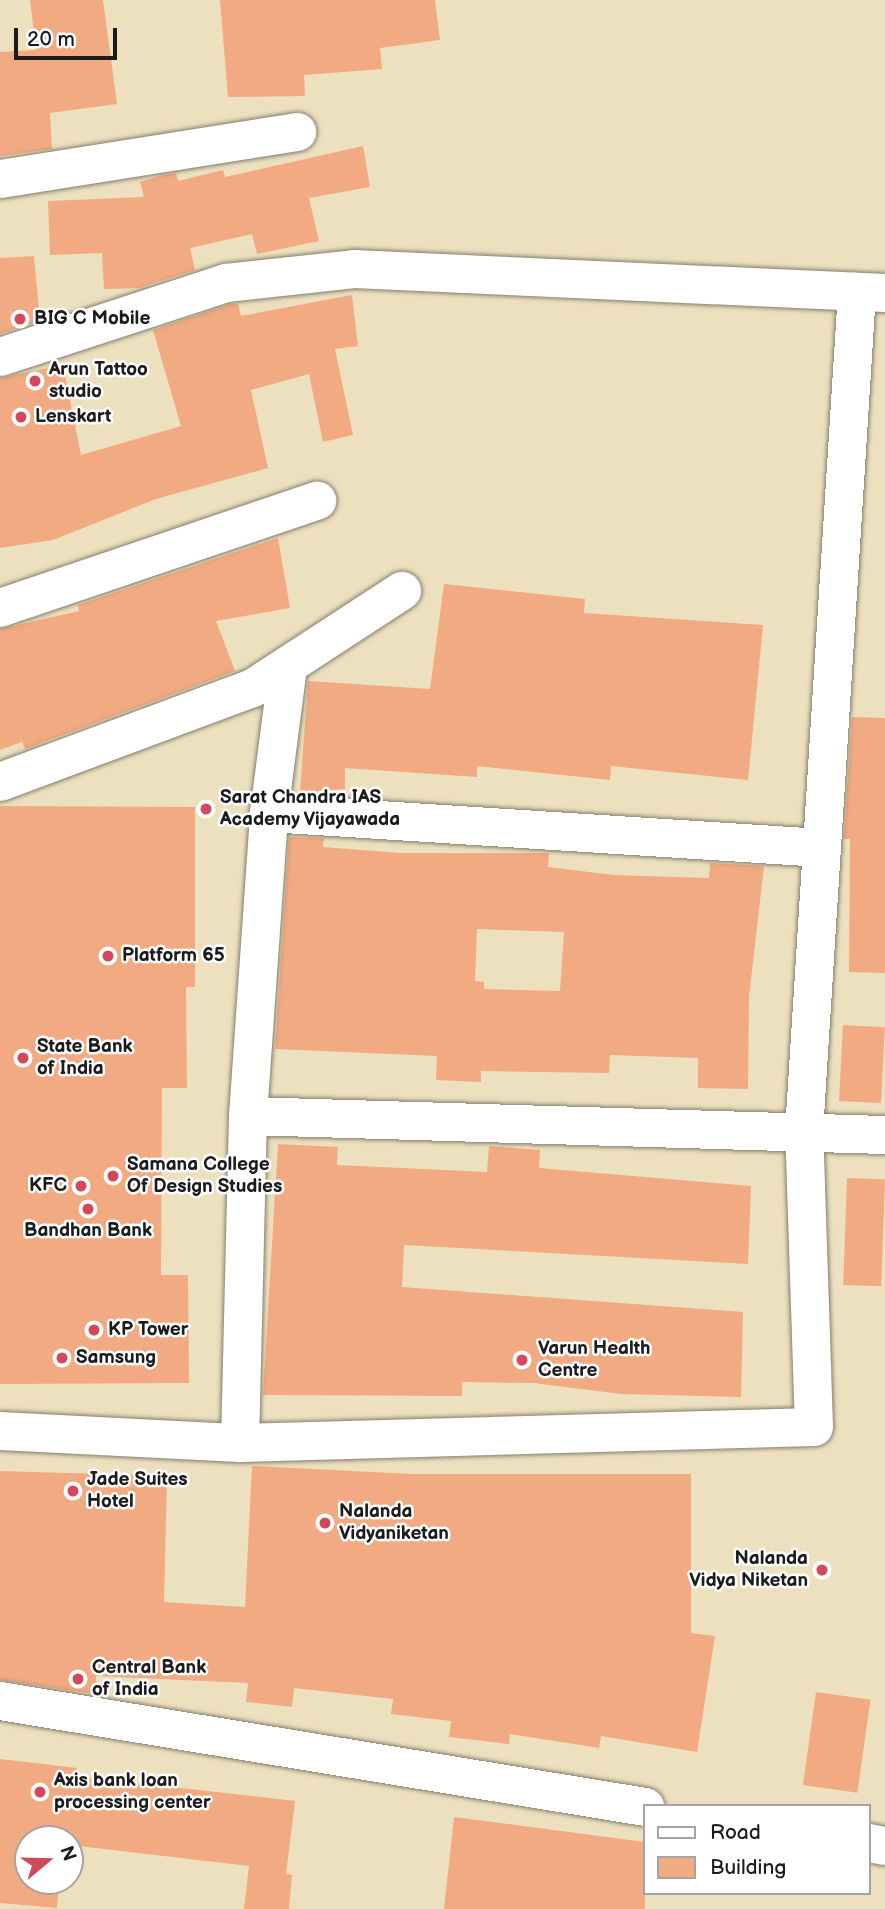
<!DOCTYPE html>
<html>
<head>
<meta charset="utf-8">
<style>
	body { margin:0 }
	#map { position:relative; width:885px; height:1909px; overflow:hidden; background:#ede0bf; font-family:"Balsamiq Sans",sans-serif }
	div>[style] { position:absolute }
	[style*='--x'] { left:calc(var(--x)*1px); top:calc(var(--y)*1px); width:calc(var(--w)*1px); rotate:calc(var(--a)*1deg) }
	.building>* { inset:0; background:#f1aa81; transform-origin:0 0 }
	.roads { filter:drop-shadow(0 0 2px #847e6e) drop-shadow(0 0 2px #847e6e) }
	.minor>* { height:38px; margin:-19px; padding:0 19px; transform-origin:19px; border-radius:19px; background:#fff }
	.dots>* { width:19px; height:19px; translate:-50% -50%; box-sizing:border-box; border:4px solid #fff; border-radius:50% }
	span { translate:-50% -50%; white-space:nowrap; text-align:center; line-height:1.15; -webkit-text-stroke:5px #fff; paint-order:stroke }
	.poi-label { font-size:19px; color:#1c1c1c; font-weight:700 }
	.left { translate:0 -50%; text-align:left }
	.right { translate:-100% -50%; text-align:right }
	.legend { position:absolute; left:643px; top:1804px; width:228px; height:91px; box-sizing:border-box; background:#fff; border:2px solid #a4a4a4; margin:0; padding:9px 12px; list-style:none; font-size:21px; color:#1c1c1c }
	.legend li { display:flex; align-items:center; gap:14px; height:35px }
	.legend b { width:35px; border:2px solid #a4a4a4 }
	.north { position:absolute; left:14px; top:1825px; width:70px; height:70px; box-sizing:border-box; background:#fff; border:2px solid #a4a4a4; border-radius:50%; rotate:71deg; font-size:19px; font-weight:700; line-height:28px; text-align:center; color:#1c1c1c }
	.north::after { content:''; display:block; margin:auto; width:24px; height:32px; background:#d1495b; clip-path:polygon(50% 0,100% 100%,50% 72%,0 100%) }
	.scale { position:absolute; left:14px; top:28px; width:103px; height:32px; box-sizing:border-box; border:4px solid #1c1c1c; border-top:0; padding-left:9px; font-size:21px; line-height:24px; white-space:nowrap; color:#1c1c1c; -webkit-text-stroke:5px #fff; paint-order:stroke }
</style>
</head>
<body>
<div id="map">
	<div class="building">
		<i style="clip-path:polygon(30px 0,103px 0,117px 104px,50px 113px,52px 149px,0 156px,0 52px,36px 50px)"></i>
		<i style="clip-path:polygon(220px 0,435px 0,440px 40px,380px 48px,382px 69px,304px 75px,305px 96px,228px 97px)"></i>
		<i style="clip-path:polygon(363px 146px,370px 187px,309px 198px,319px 241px,257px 254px,252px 234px,190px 248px,195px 270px,139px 288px,104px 289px,102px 253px,50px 255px,48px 201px,144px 197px,140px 182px,163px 175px,176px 173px,178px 181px,223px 170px,225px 177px)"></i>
		<i style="clip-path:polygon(34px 256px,40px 321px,0 334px,0 258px)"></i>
		<i style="clip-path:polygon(352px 295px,358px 346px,335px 349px,353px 435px,323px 442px,309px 374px,251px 390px,268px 468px,156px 499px,53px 540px,0 548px,0 378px,63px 365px,81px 455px,181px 426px,153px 330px,231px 304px,238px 304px,241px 316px)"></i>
		<i style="clip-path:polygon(278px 538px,290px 608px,216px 621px,235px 671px,25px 749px,22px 742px,0 750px,0 629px,79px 611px,78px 605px)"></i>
		<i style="clip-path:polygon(444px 584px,585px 599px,584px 613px,763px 625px,748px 780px,611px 766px,610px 780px,477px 766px,477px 777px,345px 768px,345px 789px,300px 793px,308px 681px,430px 689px)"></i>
		<i style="clip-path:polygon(852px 717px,885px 718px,885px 973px,849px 972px,850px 839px,844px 839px)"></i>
		<i style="clip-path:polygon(0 806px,195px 807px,195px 987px,186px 987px,187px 1088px,162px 1088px,161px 1275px,188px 1275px,189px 1383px,0 1384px)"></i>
		<i style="clip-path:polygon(evenodd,289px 837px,324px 838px,323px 847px,400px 853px,549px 853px,548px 867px,613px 875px,709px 878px,710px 863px,764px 866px,749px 997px,748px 1089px,698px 1088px,698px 1058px,610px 1055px,609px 1073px,481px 1071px,481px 1082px,436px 1080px,437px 1056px,275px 1049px,289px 837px,477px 929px,564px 932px,560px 991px,484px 989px,484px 982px,475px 981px,477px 929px)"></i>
		<i style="left:843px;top:1025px;width:42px;height:76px;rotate:3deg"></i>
		<i style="clip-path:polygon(278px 1144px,338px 1147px,337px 1165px,487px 1172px,489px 1146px,540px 1150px,539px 1168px,751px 1186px,748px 1264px,404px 1245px,402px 1287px,743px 1312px,741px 1397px,621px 1394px,534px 1383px,462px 1382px,462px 1396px,263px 1395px)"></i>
		<i style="left:847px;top:1178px;width:38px;height:107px;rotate:2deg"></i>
		<i style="clip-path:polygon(252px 1466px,411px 1474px,691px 1474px,691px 1633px,715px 1636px,697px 1752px,601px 1736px,599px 1748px,510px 1734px,509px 1744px,449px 1737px,451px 1721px,391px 1714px,393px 1699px,294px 1688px,292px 1707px,246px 1702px,248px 1683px,96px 1676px,95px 1694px,0 1680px,0 1471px,167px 1476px,164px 1602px,245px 1607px)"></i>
		<i style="left:816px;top:1692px;width:55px;height:94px;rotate:8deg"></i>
		<i style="clip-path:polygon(0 1759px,77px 1768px,76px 1776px,295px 1801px,286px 1874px,292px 1875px,289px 1909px,244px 1909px,249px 1866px,70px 1845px,70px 1839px,28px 1839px,28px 1881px,59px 1881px,57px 1908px,0 1903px)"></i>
		<i style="clip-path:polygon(454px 1817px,645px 1842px,645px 1909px,444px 1909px)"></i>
	</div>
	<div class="roads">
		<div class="minor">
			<i style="--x:0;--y:179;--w:301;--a:-9"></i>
			<i style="--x:0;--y:357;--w:238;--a:-18.1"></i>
			<i style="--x:226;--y:283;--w:129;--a:-6.2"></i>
			<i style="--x:354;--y:269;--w:532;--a:2.59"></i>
			<i style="--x:0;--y:608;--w:335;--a:-18.7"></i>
			<i style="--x:0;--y:782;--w:270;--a:-20.4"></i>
			<i style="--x:253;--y:688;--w:178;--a:-33.1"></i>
			<i style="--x:269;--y:813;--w:554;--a:3.62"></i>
			<i style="--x:248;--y:1116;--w:637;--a:1.71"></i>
			<i style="--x:0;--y:1431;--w:240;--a:2.9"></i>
			<i style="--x:240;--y:1443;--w:574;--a:-1.6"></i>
			<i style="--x:814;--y:1427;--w:295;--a:-91.9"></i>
			<i style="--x:804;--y:1132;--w:842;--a:-86.39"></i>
			<i style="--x:240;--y:1443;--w:327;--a:-88.6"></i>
			<i style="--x:248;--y:1116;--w:304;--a:-86"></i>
			<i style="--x:269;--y:813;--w:148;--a:-82.6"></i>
			<i style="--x:0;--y:1701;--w:654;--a:9.33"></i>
			<i style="--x:869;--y:1843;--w:16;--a:11"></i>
		</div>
	</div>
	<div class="dots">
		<i style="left:20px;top:319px;background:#d1495b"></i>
		<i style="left:35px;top:381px;background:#d1495b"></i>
		<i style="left:21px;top:417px;background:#d1495b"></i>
		<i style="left:206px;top:809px;background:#d1495b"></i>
		<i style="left:108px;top:956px;background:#d1495b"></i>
		<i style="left:23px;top:1058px;background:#d1495b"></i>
		<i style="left:113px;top:1176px;background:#d1495b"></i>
		<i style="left:81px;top:1186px;background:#d1495b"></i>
		<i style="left:88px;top:1209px;background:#d1495b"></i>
		<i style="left:94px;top:1330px;background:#d1495b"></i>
		<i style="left:62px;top:1358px;background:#d1495b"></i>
		<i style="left:522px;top:1360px;background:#d1495b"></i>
		<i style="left:73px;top:1491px;background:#d1495b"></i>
		<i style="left:325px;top:1523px;background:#d1495b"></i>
		<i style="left:822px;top:1570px;background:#d1495b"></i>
		<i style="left:78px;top:1679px;background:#d1495b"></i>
		<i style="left:40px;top:1792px;background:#d1495b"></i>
	</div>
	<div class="poi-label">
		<span class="left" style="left:34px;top:319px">BIG C Mobile</span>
		<span class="left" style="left:49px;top:381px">Arun Tattoo<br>studio</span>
		<span class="left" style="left:35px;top:417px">Lenskart</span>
		<span class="left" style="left:220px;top:809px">Sarat Chandra IAS<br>Academy Vijayawada</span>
		<span class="left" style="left:122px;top:956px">Platform 65</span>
		<span class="left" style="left:37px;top:1058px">State Bank<br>of India</span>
		<span class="left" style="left:127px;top:1176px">Samana College<br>Of Design Studies</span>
		<span class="right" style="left:67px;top:1186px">KFC</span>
		<span style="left:88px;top:1231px">Bandhan Bank</span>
		<span class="left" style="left:108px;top:1330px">KP Tower</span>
		<span class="left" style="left:538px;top:1360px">Varun Health<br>Centre</span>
		<span class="left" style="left:76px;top:1358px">Samsung</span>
		<span class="left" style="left:87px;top:1491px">Jade Suites<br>Hotel</span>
		<span class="left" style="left:339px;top:1523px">Nalanda<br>Vidyaniketan</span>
		<span class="right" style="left:808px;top:1570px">Nalanda<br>Vidya Niketan</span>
		<span class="left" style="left:92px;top:1679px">Central Bank<br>of India</span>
		<span class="left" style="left:54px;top:1792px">Axis bank loan<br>processing center</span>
	</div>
	<ul class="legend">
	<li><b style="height:9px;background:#fff"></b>Road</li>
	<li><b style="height:19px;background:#f1aa81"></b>Building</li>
	</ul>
	<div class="north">N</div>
	<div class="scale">20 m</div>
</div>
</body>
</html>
